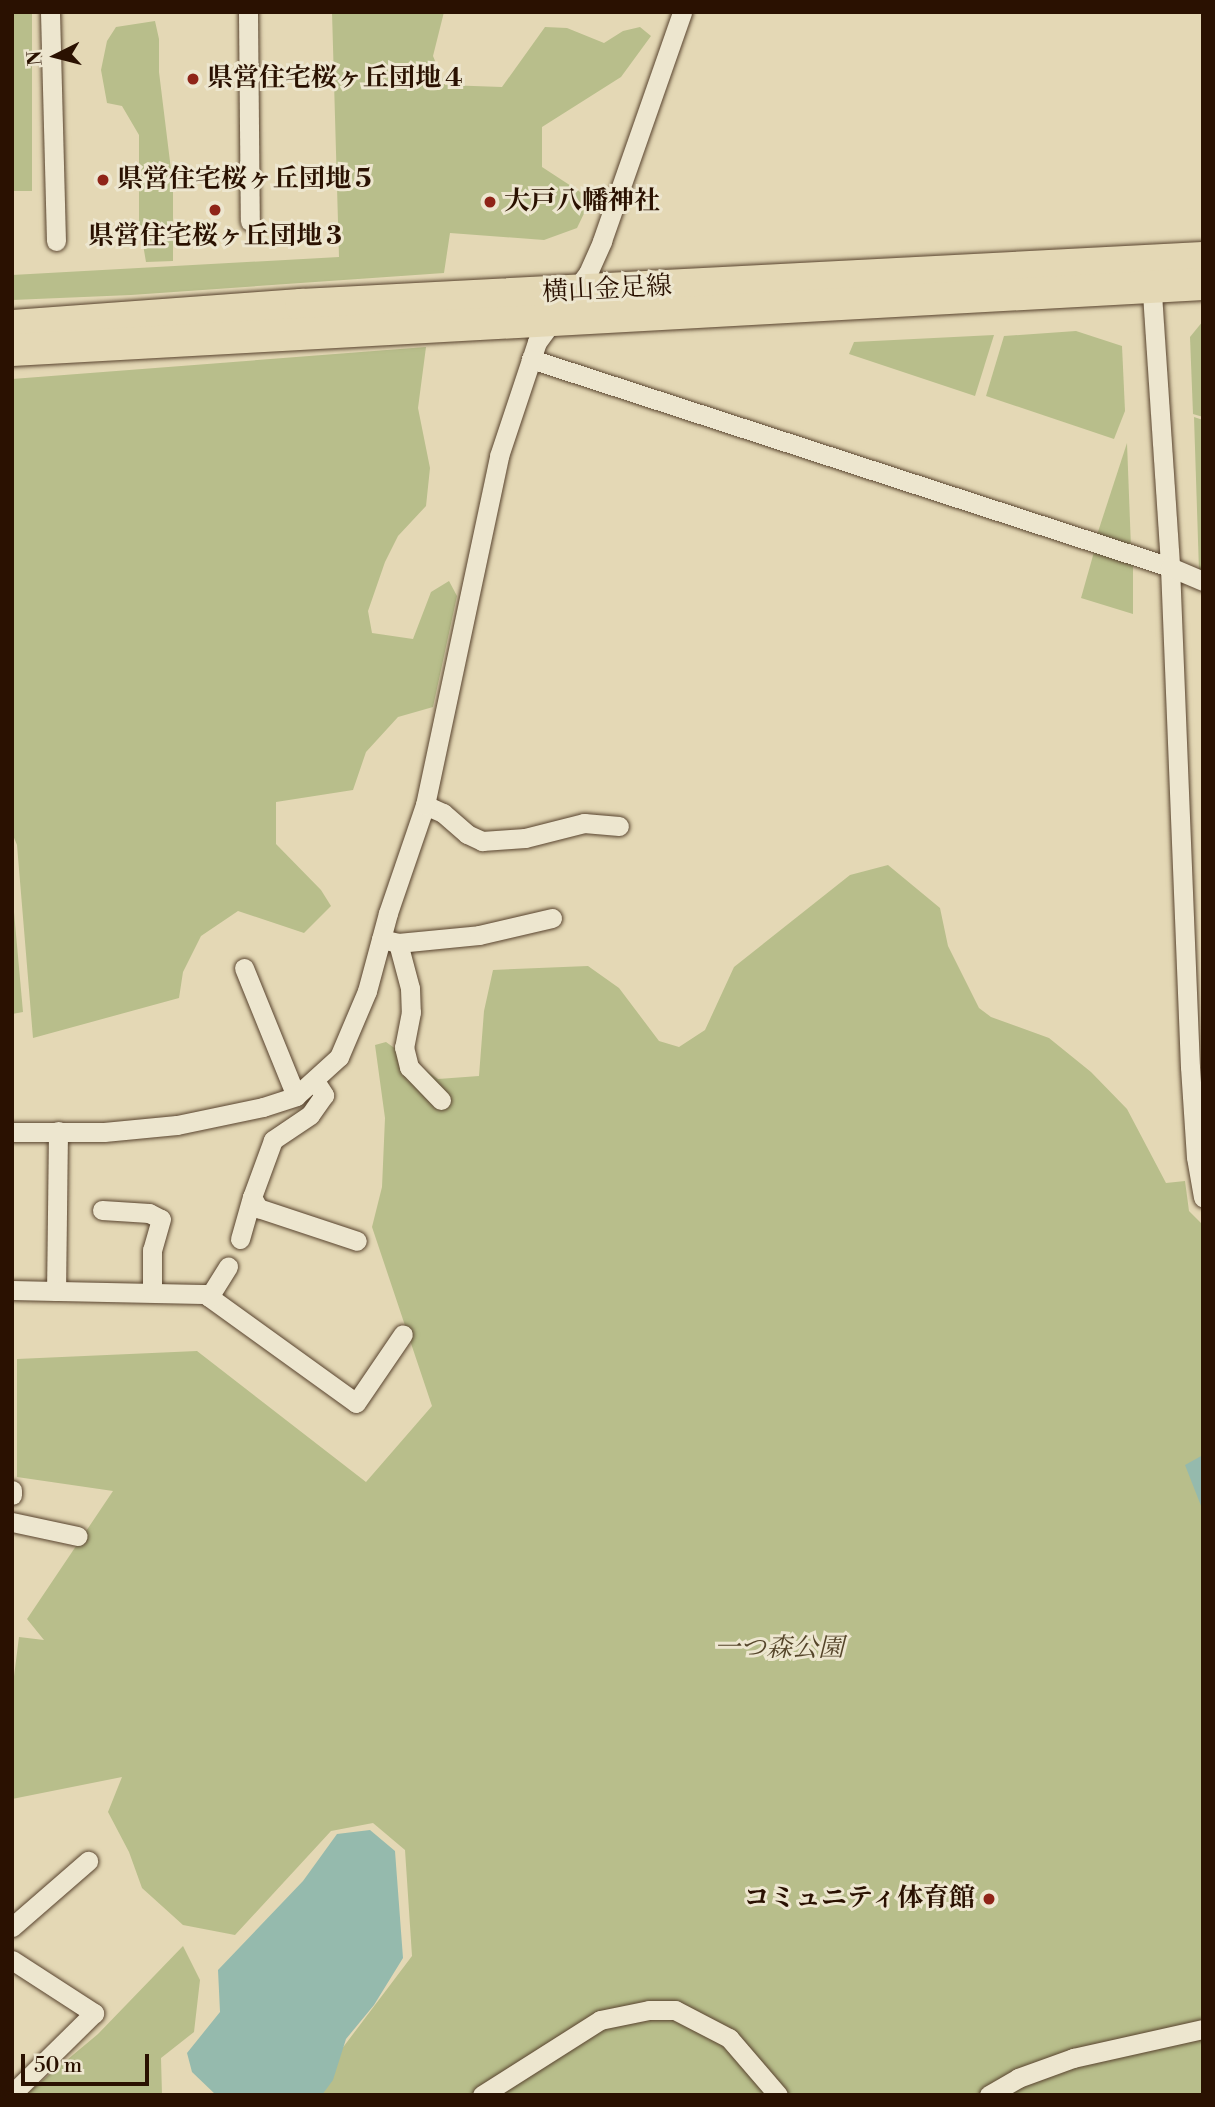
<!DOCTYPE html>
<html>
<head>
<meta charset="utf-8">
<style>
	body { margin:0 }
	#map { position:relative; width:1215px; height:2107px; overflow:hidden; background:#e4d8b5; font-family:"Libre Bodoni","Noto Serif JP",serif }
	div>[style] { position:absolute }
	[style*='--x'] { left:calc(var(--x)*1px); top:calc(var(--y)*1px); width:calc(var(--w)*1px); rotate:calc(var(--a)*1deg) }
	.green>* { inset:0; background:#b8be8b; transform-origin:0 0 }
	.water>* { inset:0; background:#95baad }
	.roads { filter:drop-shadow(0 0 2px #58432e) drop-shadow(0 0 2px #58432e) }
	.street>* { height:19px; margin:-9.5px; padding:0 9.5px; transform-origin:9.5px; border-radius:9.5px; background:#ede6cf }
	.primary>* { height:32px; margin:-16px; padding:0 16px; transform-origin:16px; border-radius:16px; background:#e4d8b5 }
	.dots>* { width:19px; height:19px; translate:-50% -50%; box-sizing:border-box; border:4px solid #ede6cf; border-radius:50% }
	span { translate:-50% -50%; white-space:nowrap; text-align:center; line-height:1.15; -webkit-text-stroke:6px #ede6cf; paint-order:stroke }
	.poi-label { font-size:26px; color:#2a1101; font-weight:700 }
	.left { translate:0 -50%; text-align:left }
	.right { translate:-100% -50%; text-align:right }
	.street-label { font-size:26px; color:#2a1101 }
	.park-label { font-size:26px; color:#55452a; font-style:italic }
	.frame { position:absolute; inset:0; border:14px solid #2a1101; pointer-events:none }
	.north { position:absolute; left:21px; top:21px; width:70px; height:70px; -webkit-text-stroke:5px #ede6cf; paint-order:stroke; rotate:264deg; font-size:19px; font-weight:700; line-height:28px; text-align:center; color:#2a1101 }
	.north::after { content:''; display:block; margin:auto; width:24px; height:32px; background:#2a1101; clip-path:polygon(50% 0,100% 100%,50% 72%,0 100%) }
	.scale { position:absolute; left:21px; top:2054px; width:128px; height:32px; box-sizing:border-box; border:4px solid #2a1101; border-top:0; padding-left:9px; font-size:21px; line-height:24px; white-space:nowrap; color:#2a1101; -webkit-text-stroke:5px #ede6cf; paint-order:stroke }
</style>
</head>
<body>
<div id="map">
	<div class="green">
		<i style="left:12px;top:12px;width:20px;height:179px"></i>
		<i style="clip-path:polygon(332px 12px,444px 12px,433px 56px,445px 85px,502px 87px,545px 27px,567px 28px,604px 43px,623px 31px,640px 27px,651px 36px,621px 77px,542px 127px,542px 167px,591px 199px,577px 228px,544px 240px,450px 233px,444px 273px,131px 295px,12px 300px,12px 275px,339px 257px)"></i>
		<i style="clip-path:polygon(155px 21px,159px 39px,159px 72px,173px 186px,173px 261px,146px 262px,139px 221px,139px 135px,122px 106px,107px 103px,101px 70px,107px 41px,116px 27px)"></i>
		<i style="clip-path:polygon(1203px 321px,1203px 417px,1193px 414px,1190px 337px)"></i>
		<i style="clip-path:polygon(1076px 331px,1122px 346px,1125px 411px,1114px 439px,986px 396px,1004px 336px)"></i>
		<i style="clip-path:polygon(994px 335px,975px 396px,849px 354px,854px 342px)"></i>
		<i style="clip-path:polygon(426px 347px,418px 408px,430px 468px,426px 506px,398px 536px,385px 562px,368px 611px,372px 633px,413px 639px,431px 592px,449px 581px,457px 596px,433px 707px,398px 717px,366px 752px,353px 790px,276px 802px,276px 844px,321px 890px,331px 906px,304px 933px,238px 911px,201px 936px,183px 972px,179px 998px,33px 1038px,17px 845px,12px 833px,12px 379px)"></i>
		<i style="clip-path:polygon(1194px 417px,1203px 420px,1203px 573px,1199px 571px)"></i>
		<i style="clip-path:polygon(1127px 443px,1131px 548px,1096px 538px)"></i>
		<i style="clip-path:polygon(1094px 552px,1133px 564px,1133px 614px,1081px 598px)"></i>
		<i style="clip-path:polygon(888px 865px,940px 908px,948px 946px,979px 1008px,991px 1017px,1049px 1038px,1091px 1072px,1127px 1109px,1166px 1183px,1185px 1181px,1189px 1211px,1203px 1225px,1203px 2095px,307px 2095px,412px 1956px,405px 1850px,373px 1823px,331px 1831px,235px 1935px,183px 1925px,142px 1888px,129px 1852px,108px 1812px,122px 1777px,12px 1799px,12px 1692px,19px 1637px,44px 1640px,27px 1619px,113px 1491px,17px 1477px,17px 1359px,197px 1351px,366px 1482px,432px 1406px,372px 1227px,382px 1187px,385px 1118px,375px 1045px,386px 1042px,438px 1079px,479px 1076px,484px 1011px,493px 970px,588px 966px,619px 988px,659px 1041px,679px 1047px,705px 1030px,734px 967px,850px 875px)"></i>
		<i style="clip-path:polygon(12px 890px,23px 1012px,12px 1014px)"></i>
		<i style="clip-path:polygon(183px 1946px,200px 1980px,194px 2032px,161px 2058px,162px 2095px,25px 2095px,98px 2034px)"></i>
	</div>
	<div class="water">
		<i style="clip-path:polygon(1203px 1455px,1203px 1511px,1185px 1465px)"></i>
		<i style="clip-path:polygon(370px 1830px,395px 1851px,403px 1958px,374px 2005px,346px 2039px,333px 2080px,322px 2095px,216px 2095px,192px 2072px,187px 2053px,220px 2012px,218px 1970px,303px 1881px,337px 1834px)"></i>
	</div>
	<div class="roads">
		<div class="street">
			<i style="--x:50;--y:12;--w:229;--a:88.5"></i>
			<i style="--x:248;--y:12;--w:209;--a:89.5"></i>
			<i style="--x:1151;--y:278;--w:290;--a:86.2"></i>
			<i style="--x:1170;--y:567;--w:500;--a:87.71"></i>
			<i style="--x:1190;--y:1067;--w:90;--a:86.2"></i>
			<i style="--x:1196;--y:1157;--w:41;--a:80.1"></i>
			<i style="--x:531;--y:359;--w:672;--a:18.03"></i>
			<i style="--x:1170;--y:567;--w:36;--a:23"></i>
			<i style="--x:425;--y:805;--w:20;--a:24"></i>
			<i style="--x:443;--y:813;--w:32;--a:41"></i>
			<i style="--x:467;--y:834;--w:17;--a:25"></i>
			<i style="--x:482;--y:841;--w:43;--a:-4"></i>
			<i style="--x:525;--y:838;--w:61;--a:-14.3"></i>
			<i style="--x:584;--y:823;--w:35;--a:5"></i>
			<i style="--x:381;--y:939;--w:17;--a:13"></i>
			<i style="--x:398;--y:943;--w:81;--a:-5.6"></i>
			<i style="--x:479;--y:935;--w:75;--a:-13.1"></i>
			<i style="--x:398;--y:943;--w:47;--a:75.1"></i>
			<i style="--x:410;--y:988;--w:24;--a:88"></i>
			<i style="--x:411;--y:1012;--w:36;--a:101"></i>
			<i style="--x:404;--y:1047;--w:21;--a:76"></i>
			<i style="--x:409;--y:1067;--w:46;--a:45.9"></i>
			<i style="--x:244;--y:968;--w:138;--a:67.9"></i>
			<i style="--x:315;--y:1081;--w:17;--a:57"></i>
			<i style="--x:324;--y:1095;--w:24;--a:125"></i>
			<i style="--x:310;--y:1115;--w:45;--a:146"></i>
			<i style="--x:273;--y:1140;--w:61;--a:110.2"></i>
			<i style="--x:252;--y:1197;--w:13;--a:61"></i>
			<i style="--x:258;--y:1208;--w:104;--a:18.4"></i>
			<i style="--x:58;--y:1131;--w:160;--a:90.7"></i>
			<i style="--x:56;--y:1291;--w:149;--a:1.2"></i>
			<i style="--x:205;--y:1294;--w:186;--a:35.8"></i>
			<i style="--x:356;--y:1403;--w:83;--a:-55.7"></i>
			<i style="--x:12;--y:1132;--w:92;--a:0"></i>
			<i style="--x:104;--y:1132;--w:73;--a:-5.5"></i>
			<i style="--x:177;--y:1125;--w:88;--a:-11.8"></i>
			<i style="--x:263;--y:1107;--w:35;--a:-18"></i>
			<i style="--x:296;--y:1096;--w:58;--a:-42.2"></i>
			<i style="--x:339;--y:1057;--w:72;--a:-67"></i>
			<i style="--x:367;--y:991;--w:81;--a:-74.9"></i>
			<i style="--x:388;--y:913;--w:114;--a:-71.1"></i>
			<i style="--x:425;--y:805;--w:357;--a:-78"></i>
			<i style="--x:499;--y:456;--w:120;--a:-71.6"></i>
			<i style="--x:537;--y:342;--w:86;--a:-53.5"></i>
			<i style="--x:588;--y:273;--w:35;--a:-66"></i>
			<i style="--x:602;--y:241;--w:243;--a:-70.7"></i>
			<i style="--x:102;--y:1210;--w:47;--a:3.7"></i>
			<i style="--x:149;--y:1213;--w:13;--a:27"></i>
			<i style="--x:161;--y:1219;--w:32;--a:106"></i>
			<i style="--x:152;--y:1250;--w:42;--a:90"></i>
			<i style="--x:240;--y:1239;--w:44;--a:-74.1"></i>
			<i style="--x:12;--y:1290;--w:44;--a:1.3"></i>
			<i style="--x:209;--y:1297;--w:36;--a:-58"></i>
			<i style="--x:12;--y:1490;--w:5;--a:90"></i>
			<i style="--x:12;--y:1522;--w:67;--a:12"></i>
			<i style="--x:12;--y:1927;--w:101;--a:-41"></i>
			<i style="--x:12;--y:1960;--w:98;--a:32.9"></i>
			<i style="--x:94;--y:2013;--w:115;--a:135.4"></i>
			<i style="--x:482;--y:2095;--w:140;--a:-32.4"></i>
			<i style="--x:600;--y:2020;--w:50;--a:-11.5"></i>
			<i style="--x:649;--y:2010;--w:26;--a:0"></i>
			<i style="--x:675;--y:2010;--w:61;--a:27.4"></i>
			<i style="--x:729;--y:2038;--w:75;--a:49.3"></i>
			<i style="--x:989;--y:2095;--w:34;--a:-30"></i>
			<i style="--x:1018;--y:2078;--w:59;--a:-20"></i>
			<i style="--x:1073;--y:2058;--w:133;--a:-12.6"></i>
		</div>
		<div class="primary">
			<i style="--x:12;--y:326;--w:290;--a:-4.2"></i>
			<i style="--x:301;--y:305;--w:903;--a:-2.98"></i>
			<i style="--x:12;--y:350;--w:1193;--a:-3.17"></i>
		</div>
	</div>
	<div class="dots">
		<i style="left:193px;top:79px;background:#8f2418"></i>
		<i style="left:103px;top:180px;background:#8f2418"></i>
		<i style="left:490px;top:202px;background:#8f2418"></i>
		<i style="left:215px;top:210px;background:#8f2418"></i>
		<i style="left:989px;top:1899px;background:#8f2418"></i>
	</div>
	<div class="poi-label">
		<span class="left" style="left:207px;top:79px">県営住宅桜ヶ丘団地 4</span>
		<span class="left" style="left:117px;top:180px">県営住宅桜ヶ丘団地 5</span>
		<span class="left" style="left:504px;top:202px">大戸八幡神社</span>
		<span style="left:215px;top:237px">県営住宅桜ヶ丘団地 3</span>
		<span class="right" style="left:975px;top:1899px">コミュニティ体育館</span>
	</div>
	<div class="street-label">
		<span style="left:607px;top:290px;rotate:-3deg">横山金足線</span>
	</div>
	<div class="park-label">
		<span style="left:779px;top:1649px">一つ森公園</span>
	</div>
	<div class="frame"></div>
	<div class="north">N</div>
	<div class="scale">50 m</div>
</div>
</body>
</html>
